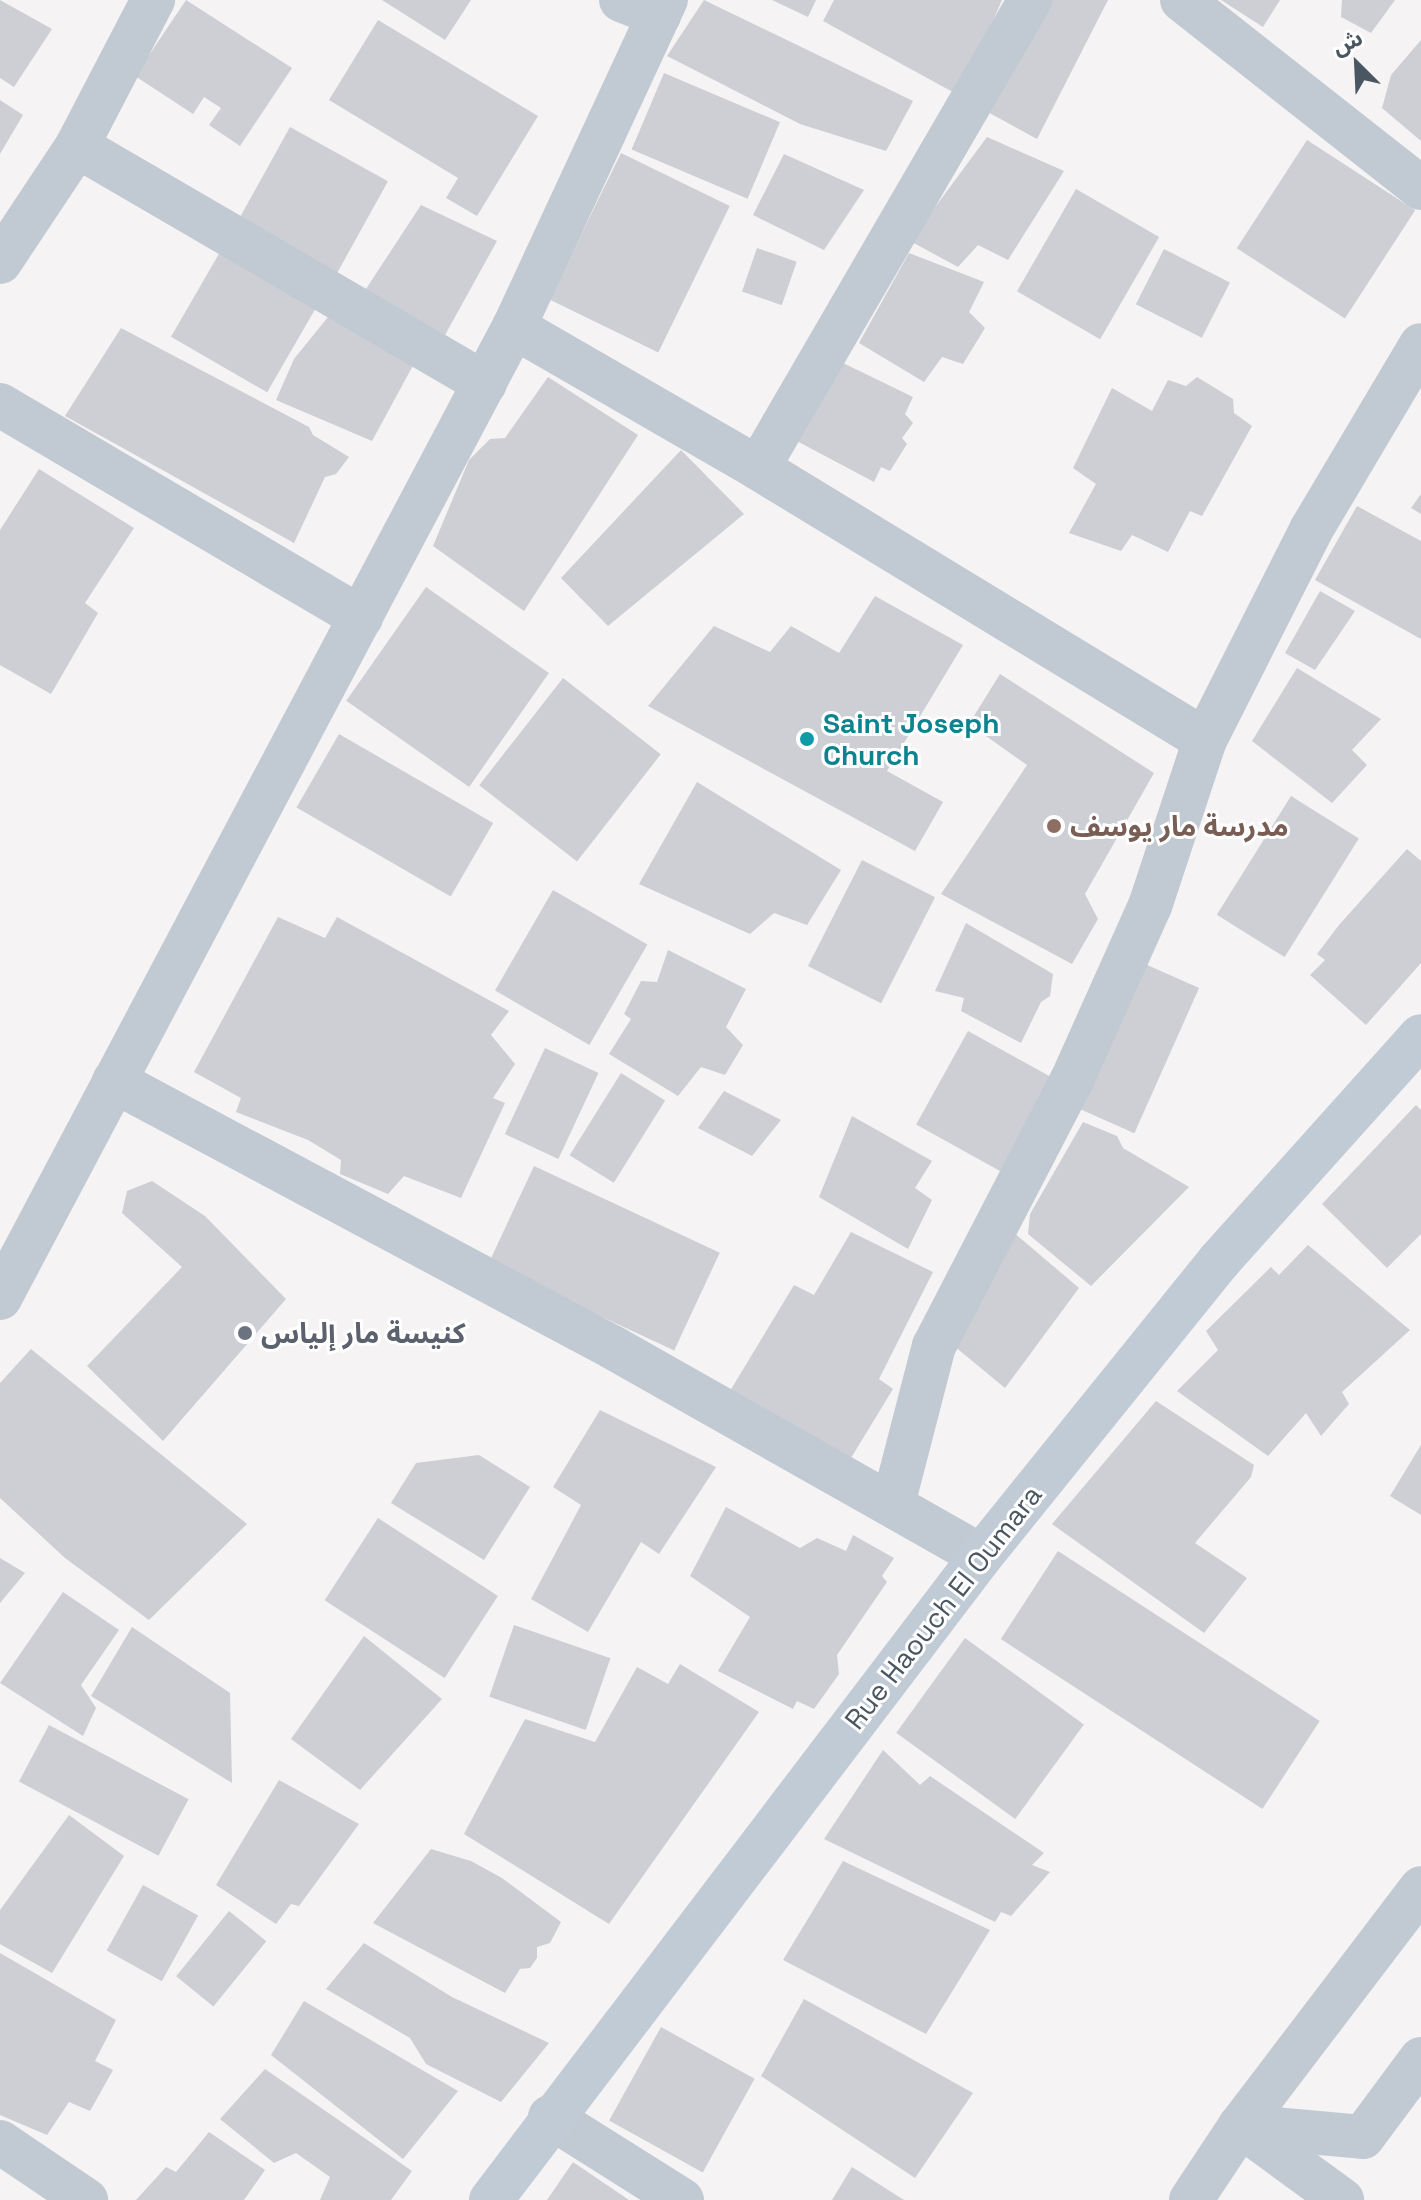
<!DOCTYPE html>
<html>
<head>
<meta charset="utf-8">
<style>
	body { margin:0 }
	#map { position:relative; width:1421px; height:2200px; overflow:hidden; background:#f5f3f3; font-family:"Space Grotesk","Noto Sans Arabic",sans-serif }
	div>[style] { position:absolute }
	[style*='--x'] { left:calc(var(--x)*1px); top:calc(var(--y)*1px); width:calc(var(--w)*1px); rotate:calc(var(--a)*1deg) }
	.building>* { inset:0; background:#cdcfd5; transform-origin:0 0 }
	.minor>* { height:44px; margin:-22px; padding:0 22px; transform-origin:22px; border-radius:22px; background:#c1cad2 }
	.tertiary>* { height:44px; margin:-22px; padding:0 22px; transform-origin:22px; border-radius:22px; background:#c1cad2 }
	.secondary>* { height:44px; margin:-22px; padding:0 22px; transform-origin:22px; border-radius:22px; background:#c1cbd6 }
	.dots>* { width:22px; height:22px; translate:-50% -50%; box-sizing:border-box; border:4px solid #fff; border-radius:50% }
	span { translate:-50% -50%; white-space:nowrap; text-align:center; line-height:1.15; -webkit-text-stroke:6px #fff; paint-order:stroke }
	.culture-label { font-size:28px; color:#0d838f; font-weight:700 }
	.left { translate:0 -50%; text-align:left }
	.education-label { font-size:28px; color:#785e54; font-weight:700 }
	.worship-label { font-size:28px; color:#5b616d; font-weight:700 }
	.street-label { font-size:28px; color:#4a5661 }
	.north { position:absolute; left:1317px; top:24px; width:80px; height:80px; -webkit-text-stroke:6px #fff; paint-order:stroke; rotate:336deg; font-size:22px; font-weight:700; line-height:32px; text-align:center; color:#4a5661 }
	.north::after { content:''; display:block; margin:auto; width:28px; height:36px; background:#4a5661; clip-path:polygon(50% 0,100% 100%,50% 72%,0 100%) }
</style>
</head>
<body>
<div id="map">
	<div class="building">
		<i style="clip-path:polygon(0 0,52px 29px,14px 87px,0 78px)"></i>
		<i style="clip-path:polygon(186px 0,292px 68px,240px 146px,209px 125px,221px 108px,204px 97px,193px 114px,135px 76px)"></i>
		<i style="clip-path:polygon(382px 0,471px 0,445px 40px)"></i>
		<i style="clip-path:polygon(704px 0,913px 101px,886px 151px,800px 124px,667px 56px)"></i>
		<i style="clip-path:polygon(772px 0,816px 0,808px 17px)"></i>
		<i style="clip-path:polygon(834px 0,1002px 0,960px 96px,823px 21px)"></i>
		<i style="clip-path:polygon(1036px 0,1108px 0,1037px 139px,984px 110px)"></i>
		<i style="clip-path:polygon(1221px 0,1280px 0,1263px 27px)"></i>
		<i style="clip-path:polygon(1342px 0,1395px 0,1371px 33px,1341px 17px)"></i>
		<i style="clip-path:polygon(378px 20px,538px 116px,477px 216px,446px 198px,458px 178px,329px 100px)"></i>
		<i style="clip-path:polygon(1421px 40px,1421px 141px,1382px 108px,1391px 75px)"></i>
		<i style="left:664px;top:73px;width:126px;height:83px;rotate:23deg"></i>
		<i style="clip-path:polygon(0 100px,23px 115px,0 154px)"></i>
		<i style="left:290px;top:127px;width:112px;height:110px;rotate:29deg"></i>
		<i style="clip-path:polygon(987px 137px,1064px 171px,1008px 260px,978px 245px,958px 267px,910px 241px)"></i>
		<i style="left:1307px;top:140px;width:129px;height:129px;rotate:33deg"></i>
		<i style="left:621px;top:153px;width:121px;height:163px;rotate:26deg"></i>
		<i style="clip-path:polygon(784px 154px,864px 190px,824px 250px,753px 215px)"></i>
		<i style="left:1076px;top:189px;width:96px;height:118px;rotate:30deg"></i>
		<i style="clip-path:polygon(421px 205px,497px 241px,445px 335px,364px 292px)"></i>
		<i style="left:757px;top:248px;width:42px;height:46px;rotate:19deg"></i>
		<i style="left:1164px;top:249px;width:74px;height:62px;rotate:27deg"></i>
		<i style="left:220px;top:252px;width:111px;height:98px;rotate:30deg"></i>
		<i style="clip-path:polygon(909px 253px,984px 282px,969px 312px,985px 328px,963px 364px,942px 357px,924px 382px,859px 343px)"></i>
		<i style="clip-path:polygon(332px 312px,416px 360px,372px 441px,276px 400px,294px 359px)"></i>
		<i style="clip-path:polygon(121px 328px,309px 427px,313px 435px,349px 457px,336px 474px,325px 477px,294px 543px,65px 416px)"></i>
		<i style="clip-path:polygon(841px 362px,913px 397px,905px 414px,913px 423px,902px 438px,907px 444px,890px 471px,881px 467px,874px 482px,795px 440px)"></i>
		<i style="clip-path:polygon(548px 377px,638px 435px,524px 611px,433px 546px,469px 460px,490px 439px,505px 438px)"></i>
		<i style="clip-path:polygon(1197px 377px,1233px 399px,1234px 413px,1252px 426px,1202px 516px,1190px 511px,1168px 552px,1132px 535px,1121px 551px,1069px 533px,1096px 484px,1073px 468px,1112px 388px,1152px 411px,1168px 380px,1186px 386px)"></i>
		<i style="clip-path:polygon(681px 450px,744px 514px,608px 626px,561px 578px)"></i>
		<i style="clip-path:polygon(39px 469px,134px 528px,85px 603px,98px 613px,51px 694px,0 665px,0 530px)"></i>
		<i style="clip-path:polygon(1421px 494px,1421px 514px,1411px 508px)"></i>
		<i style="clip-path:polygon(1357px 506px,1421px 541px,1421px 639px,1315px 580px)"></i>
		<i style="left:426px;top:587px;width:150px;height:139px;rotate:35deg"></i>
		<i style="clip-path:polygon(1320px 591px,1355px 611px,1315px 670px,1285px 653px)"></i>
		<i style="clip-path:polygon(875px 596px,963px 645px,887px 771px,943px 802px,915px 851px,648px 706px,714px 626px,770px 652px,791px 626px,839px 653px)"></i>
		<i style="clip-path:polygon(1297px 668px,1381px 719px,1352px 750px,1367px 765px,1332px 803px,1252px 741px)"></i>
		<i style="clip-path:polygon(1000px 674px,1154px 773px,1085px 894px,1098px 919px,1072px 964px,941px 894px,1027px 765px,969px 724px)"></i>
		<i style="left:563px;top:678px;width:124px;height:136px;rotate:38deg"></i>
		<i style="left:339px;top:734px;width:178px;height:85px;rotate:30deg"></i>
		<i style="clip-path:polygon(697px 782px,841px 870px,807px 925px,774px 913px,750px 934px,639px 884px)"></i>
		<i style="left:1291px;top:796px;width:80px;height:140px;rotate:32deg"></i>
		<i style="clip-path:polygon(1407px 849px,1421px 861px,1421px 963px,1366px 1025px,1310px 975px,1325px 960px,1317px 954px,1339px 925px)"></i>
		<i style="left:862px;top:860px;width:82px;height:119px;rotate:27deg"></i>
		<i style="left:553px;top:890px;width:109px;height:116px;rotate:30deg"></i>
		<i style="clip-path:polygon(278px 917px,325px 938px,337px 917px,509px 1011px,491px 1035px,515px 1064px,493px 1098px,505px 1103px,461px 1198px,404px 1176px,388px 1194px,340px 1174px,341px 1160px,308px 1140px,236px 1112px,241px 1098px,194px 1072px)"></i>
		<i style="clip-path:polygon(966px 923px,1053px 974px,1050px 996px,1041px 1002px,1021px 1043px,961px 1011px,964px 998px,935px 991px)"></i>
		<i style="clip-path:polygon(668px 950px,746px 989px,726px 1027px,743px 1045px,725px 1075px,701px 1067px,678px 1096px,609px 1054px,631px 1019px,624px 1014px,641px 981px,657px 982px)"></i>
		<i style="left:1136px;top:960px;width:69px;height:159px;rotate:24deg"></i>
		<i style="left:968px;top:1031px;width:100px;height:107px;rotate:29deg"></i>
		<i style="left:545px;top:1048px;width:59px;height:95px;rotate:25deg"></i>
		<i style="left:621px;top:1073px;width:52px;height:97px;rotate:32deg"></i>
		<i style="clip-path:polygon(724px 1091px,781px 1120px,752px 1156px,698px 1128px)"></i>
		<i style="clip-path:polygon(1416px 1105px,1421px 1110px,1421px 1234px,1387px 1268px,1322px 1204px)"></i>
		<i style="clip-path:polygon(852px 1116px,932px 1161px,915px 1188px,932px 1200px,908px 1249px,819px 1197px)"></i>
		<i style="clip-path:polygon(1083px 1122px,1117px 1136px,1123px 1148px,1189px 1187px,1091px 1286px,1028px 1234px,1030px 1214px)"></i>
		<i style="left:534px;top:1166px;width:205px;height:108px;rotate:25deg"></i>
		<i style="clip-path:polygon(152px 1181px,205px 1216px,286px 1299px,163px 1441px,87px 1366px,182px 1267px,122px 1213px,127px 1191px)"></i>
		<i style="clip-path:polygon(1012px 1231px,1079px 1288px,1005px 1388px,948px 1341px)"></i>
		<i style="clip-path:polygon(851px 1232px,933px 1272px,879px 1379px,893px 1389px,851px 1458px,727px 1396px,794px 1285px,814px 1295px)"></i>
		<i style="clip-path:polygon(1308px 1245px,1410px 1330px,1342px 1392px,1349px 1404px,1321px 1436px,1306px 1413px,1268px 1456px,1177px 1391px,1218px 1350px,1206px 1331px,1271px 1267px,1279px 1275px)"></i>
		<i style="clip-path:polygon(31px 1349px,247px 1524px,149px 1620px,65px 1558px,0 1498px,0 1383px)"></i>
		<i style="clip-path:polygon(1156px 1401px,1254px 1465px,1251px 1477px,1195px 1543px,1247px 1578px,1204px 1633px,1052px 1524px)"></i>
		<i style="clip-path:polygon(600px 1410px,716px 1467px,659px 1554px,641px 1542px,588px 1632px,531px 1599px,581px 1505px,553px 1487px)"></i>
		<i style="clip-path:polygon(1421px 1445px,1421px 1515px,1390px 1496px)"></i>
		<i style="clip-path:polygon(479px 1455px,530px 1487px,484px 1560px,391px 1503px,416px 1463px)"></i>
		<i style="clip-path:polygon(726px 1507px,800px 1548px,817px 1538px,846px 1551px,853px 1535px,894px 1558px,882px 1576px,887px 1582px,837px 1655px,839px 1674px,814px 1709px,797px 1701px,793px 1709px,718px 1671px,750px 1617px,690px 1576px)"></i>
		<i style="left:378px;top:1518px;width:143px;height:98px;rotate:33deg"></i>
		<i style="left:1058px;top:1551px;width:312px;height:105px;rotate:33deg"></i>
		<i style="clip-path:polygon(0 1558px,25px 1573px,0 1603px)"></i>
		<i style="clip-path:polygon(63px 1592px,119px 1630px,81px 1685px,96px 1708px,83px 1736px,0 1683px)"></i>
		<i style="left:514px;top:1625px;width:102px;height:76px;rotate:19deg"></i>
		<i style="clip-path:polygon(132px 1627px,230px 1693px,232px 1783px,91px 1696px)"></i>
		<i style="clip-path:polygon(364px 1636px,442px 1699px,360px 1790px,291px 1739px)"></i>
		<i style="left:965px;top:1638px;width:147px;height:117px;rotate:36deg"></i>
		<i style="clip-path:polygon(680px 1664px,759px 1712px,609px 1924px,464px 1834px,525px 1719px,595px 1742px,637px 1667px,668px 1684px)"></i>
		<i style="left:49px;top:1725px;width:158px;height:64px;rotate:28deg"></i>
		<i style="clip-path:polygon(883px 1750px,920px 1785px,930px 1776px,1044px 1853px,1032px 1865px,1050px 1872px,1011px 1916px,1001px 1912px,995px 1922px,824px 1839px)"></i>
		<i style="clip-path:polygon(279px 1780px,359px 1824px,299px 1906px,291px 1904px,276px 1924px,216px 1885px)"></i>
		<i style="clip-path:polygon(69px 1815px,124px 1856px,52px 1973px,0 1944px,0 1910px)"></i>
		<i style="clip-path:polygon(431px 1849px,471px 1861px,502px 1878px,561px 1922px,550px 1943px,537px 1947px,537px 1958px,530px 1968px,520px 1969px,505px 1993px,373px 1923px)"></i>
		<i style="clip-path:polygon(843px 1861px,990px 1930px,926px 2034px,783px 1960px)"></i>
		<i style="left:143px;top:1885px;width:63px;height:75px;rotate:29deg"></i>
		<i style="left:229px;top:1911px;width:48px;height:84px;rotate:39deg"></i>
		<i style="clip-path:polygon(364px 1943px,452px 1997px,549px 2043px,501px 2102px,426px 2064px,410px 2038px,326px 1989px)"></i>
		<i style="clip-path:polygon(0 1953px,116px 2020px,95px 2061px,113px 2070px,90px 2111px,69px 2102px,47px 2135px,0 2115px)"></i>
		<i style="clip-path:polygon(804px 1999px,973px 2093px,915px 2178px,761px 2076px)"></i>
		<i style="clip-path:polygon(304px 2001px,458px 2091px,403px 2159px,271px 2055px)"></i>
		<i style="left:661px;top:2027px;width:107px;height:107px;rotate:29deg"></i>
		<i style="clip-path:polygon(265px 2069px,412px 2171px,391px 2200px,320px 2200px,330px 2177px,296px 2153px,274px 2163px,220px 2119px)"></i>
		<i style="clip-path:polygon(209px 2132px,265px 2170px,244px 2200px,136px 2200px,166px 2167px,176px 2172px)"></i>
		<i style="clip-path:polygon(573px 2162px,629px 2200px,547px 2200px)"></i>
		<i style="clip-path:polygon(852px 2167px,904px 2200px,832px 2200px)"></i>
	</div>
	<div class="minor">
		<i style="--x:621;--y:0;--w:41;--a:21.5"></i>
		<i style="--x:1182;--y:0;--w:304;--a:38.2"></i>
		<i style="--x:77;--y:146;--w:472;--a:30.2"></i>
		<i style="--x:0;--y:262;--w:139;--a:-56.4"></i>
		<i style="--x:77;--y:146;--w:165;--a:-62.5"></i>
		<i style="--x:514;--y:327;--w:282;--a:30"></i>
		<i style="--x:758;--y:468;--w:523;--a:31.32"></i>
		<i style="--x:0;--y:405;--w:419;--a:30.5"></i>
		<i style="--x:758;--y:468;--w:541;--a:-59.83"></i>
		<i style="--x:114;--y:1081;--w:565;--a:28.11"></i>
		<i style="--x:612;--y:1347;--w:424;--a:29.5"></i>
		<i style="--x:893;--y:1504;--w:163;--a:-75.5"></i>
		<i style="--x:934;--y:1346;--w:300;--a:-62.6"></i>
		<i style="--x:1072;--y:1080;--w:191;--a:-65.9"></i>
		<i style="--x:1150;--y:906;--w:175;--a:-71.7"></i>
		<i style="--x:1205;--y:740;--w:235;--a:-63.2"></i>
		<i style="--x:1311;--y:530;--w:215;--a:-59.3"></i>
		<i style="--x:550;--y:2117;--w:156;--a:32.2"></i>
		<i style="--x:1240;--y:2126;--w:123;--a:5.1"></i>
		<i style="--x:1363;--y:2137;--w:97;--a:-53.4"></i>
		<i style="--x:1242;--y:2127;--w:124;--a:36.1"></i>
		<i style="--x:0;--y:2142;--w:104;--a:34"></i>
		<i style="--x:1191;--y:2200;--w:89;--a:-56.5"></i>
		<i style="--x:1240;--y:2126;--w:299;--a:-52.7"></i>
	</div>
	<div class="tertiary">
		<i style="--x:0;--y:1298;--w:1099;--a:-62.11"></i>
		<i style="--x:514;--y:327;--w:361;--a:-65.1"></i>
	</div>
	<div class="secondary">
		<i style="--x:491;--y:2200;--w:809;--a:-52.73"></i>
		<i style="--x:981;--y:1556;--w:379;--a:-51.1"></i>
		<i style="--x:1219;--y:1261;--w:302;--a:-48.1"></i>
	</div>
	<div class="dots">
		<i style="left:807px;top:739px;background:#0f9aa8"></i>
		<i style="left:1054px;top:826px;background:#8d6e63"></i>
		<i style="left:245px;top:1333px;background:#6b7280"></i>
	</div>
	<div class="culture-label">
		<span class="left" style="left:823px;top:739px">Saint Joseph<br>Church</span>
	</div>
	<div class="education-label">
		<span class="left" style="left:1070px;top:826px">مدرسة مار يوسف</span>
	</div>
	<div class="worship-label">
		<span class="left" style="left:261px;top:1333px">كنيسة مار إلياس</span>
	</div>
	<div class="street-label">
		<span style="left:943px;top:1607px;rotate:-52deg">Rue Haouch El Oumara</span>
	</div>
	<div class="north">ش</div>
</div>
</body>
</html>
